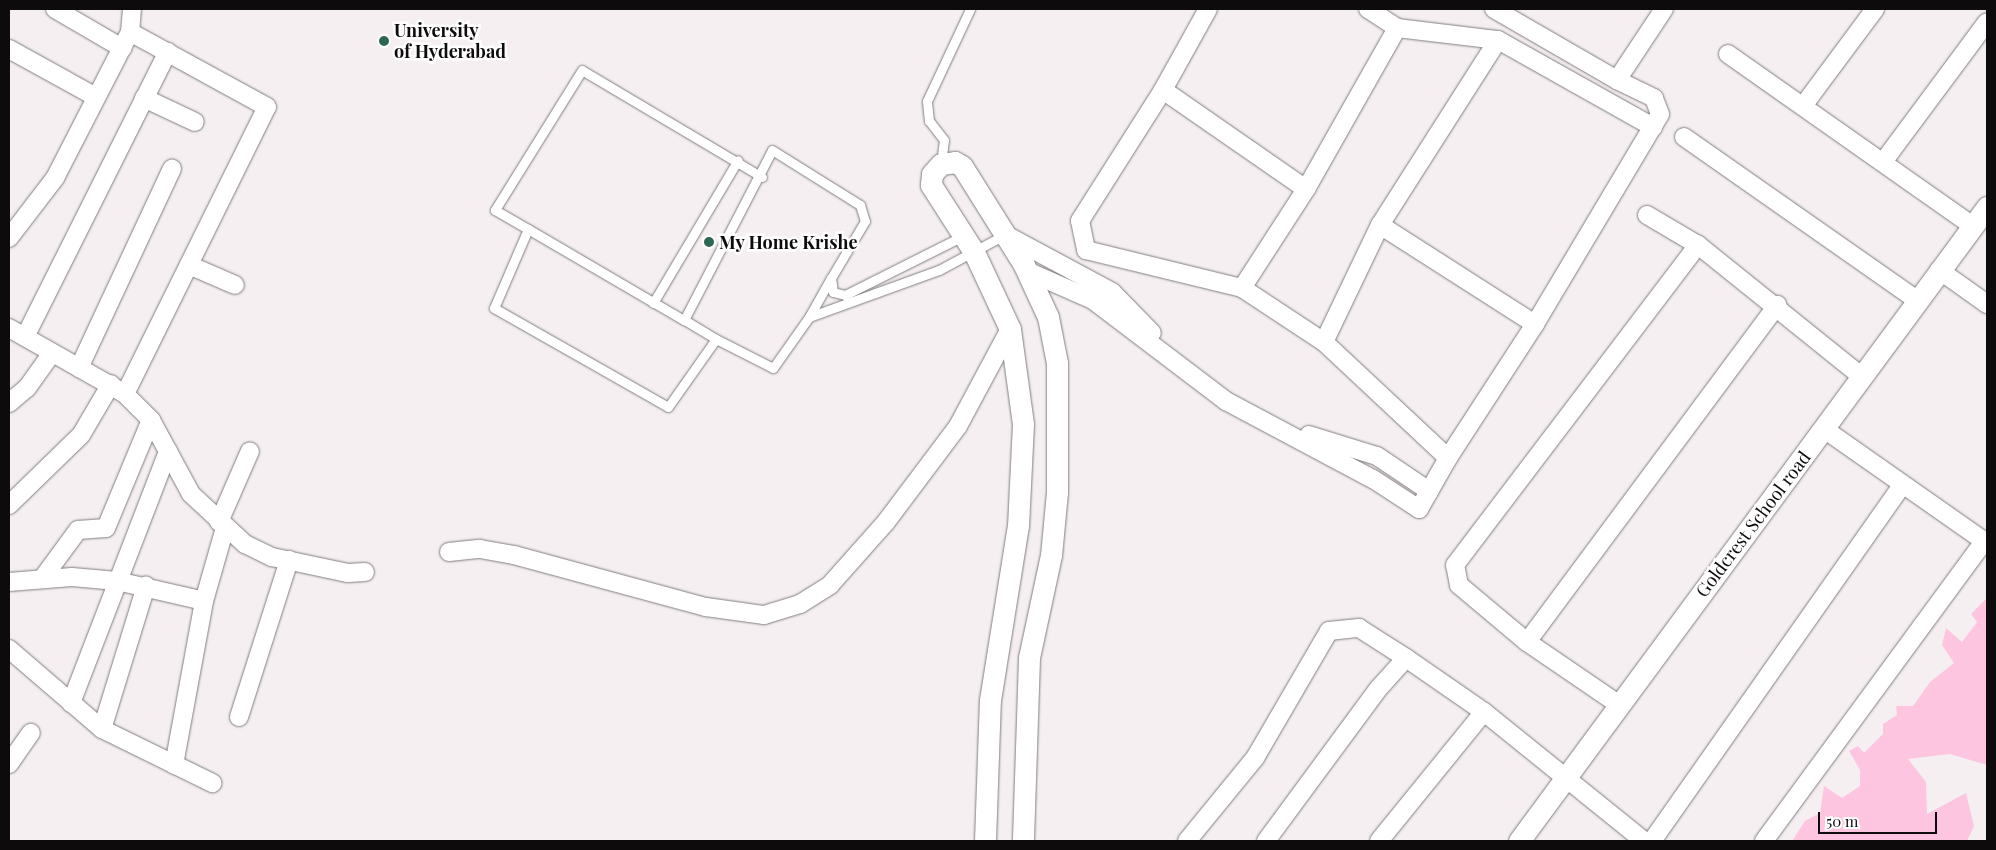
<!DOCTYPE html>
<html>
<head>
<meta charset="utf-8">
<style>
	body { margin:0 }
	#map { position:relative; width:1996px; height:850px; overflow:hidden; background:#f5eff2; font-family:"Playfair Display",serif }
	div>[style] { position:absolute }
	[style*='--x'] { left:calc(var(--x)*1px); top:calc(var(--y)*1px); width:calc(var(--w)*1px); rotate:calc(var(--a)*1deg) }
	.green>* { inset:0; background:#fdc5e0 }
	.roads { filter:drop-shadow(0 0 1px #817c7e) drop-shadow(0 0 1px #817c7e) }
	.service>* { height:9px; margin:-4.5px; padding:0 4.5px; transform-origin:4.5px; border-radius:4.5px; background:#fff }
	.minor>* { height:18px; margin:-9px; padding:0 9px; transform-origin:9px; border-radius:9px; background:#fff }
	.tertiary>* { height:21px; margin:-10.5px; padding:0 10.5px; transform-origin:10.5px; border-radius:10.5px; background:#fff }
	.dots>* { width:14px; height:14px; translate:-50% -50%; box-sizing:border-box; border:2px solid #fffefe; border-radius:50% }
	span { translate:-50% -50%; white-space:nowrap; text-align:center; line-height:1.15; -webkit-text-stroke:5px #fffefe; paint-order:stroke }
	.poi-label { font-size:18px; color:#0d0b0c; font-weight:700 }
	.left { translate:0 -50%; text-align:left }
	.street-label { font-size:18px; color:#0d0b0c }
	.frame { position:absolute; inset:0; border:10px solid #0d0b0c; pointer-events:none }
	.scale { position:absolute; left:1818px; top:812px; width:119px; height:22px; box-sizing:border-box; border:2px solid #0d0b0c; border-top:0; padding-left:6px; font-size:15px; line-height:18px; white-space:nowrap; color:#0d0b0c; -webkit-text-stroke:4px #fffefe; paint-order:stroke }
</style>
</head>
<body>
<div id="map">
	<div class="green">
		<i style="clip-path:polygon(1987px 598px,1987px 765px,1950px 754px,1908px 759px,1926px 782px,1927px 814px,1966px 793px,1974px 826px,1967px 841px,1792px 841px,1805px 821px,1820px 813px,1824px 786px,1842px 798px,1860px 786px,1860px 770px,1849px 751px,1858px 746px,1864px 753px,1883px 734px,1883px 724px,1897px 715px,1896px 706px,1913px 706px,1930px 682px,1954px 663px,1942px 645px,1946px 628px,1962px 642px,1977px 622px,1971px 614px)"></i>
	</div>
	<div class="roads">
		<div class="service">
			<i style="--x:941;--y:164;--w:24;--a:-83"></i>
			<i style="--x:944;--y:140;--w:24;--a:-128"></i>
			<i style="--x:929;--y:121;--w:20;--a:-96"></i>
			<i style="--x:927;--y:101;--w:102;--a:-64.9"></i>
			<i style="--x:762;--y:177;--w:209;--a:-149.3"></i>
			<i style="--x:582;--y:70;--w:165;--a:121.9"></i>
			<i style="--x:495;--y:210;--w:38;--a:30"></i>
			<i style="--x:528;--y:229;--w:86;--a:113.3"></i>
			<i style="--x:494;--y:308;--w:200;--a:29.6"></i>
			<i style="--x:668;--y:407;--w:83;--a:-54.8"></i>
			<i style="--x:716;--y:339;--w:64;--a:27"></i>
			<i style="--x:773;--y:368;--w:62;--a:-54.8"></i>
			<i style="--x:809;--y:317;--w:138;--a:-19.9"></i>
			<i style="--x:939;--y:270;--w:74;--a:-28.3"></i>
			<i style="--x:528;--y:229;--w:181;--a:30.3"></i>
			<i style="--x:653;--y:303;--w:166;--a:-59.3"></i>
			<i style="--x:809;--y:317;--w:45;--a:-60.6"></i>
			<i style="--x:716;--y:339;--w:37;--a:-149"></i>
			<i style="--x:684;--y:320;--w:191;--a:-62.6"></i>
			<i style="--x:772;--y:150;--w:104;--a:32"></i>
			<i style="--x:860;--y:205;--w:17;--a:73"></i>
			<i style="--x:865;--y:221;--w:66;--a:120.8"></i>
			<i style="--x:831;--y:278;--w:14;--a:82"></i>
			<i style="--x:833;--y:292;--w:12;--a:14"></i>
			<i style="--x:845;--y:295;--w:132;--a:-26.6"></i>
		</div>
		<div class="minor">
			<i style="--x:55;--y:9;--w:78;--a:30.2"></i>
			<i style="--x:1208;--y:9;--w:93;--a:119.1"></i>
			<i style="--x:1163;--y:90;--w:155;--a:122.4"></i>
			<i style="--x:1080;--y:221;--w:30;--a:78"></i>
			<i style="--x:1086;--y:250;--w:161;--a:13.7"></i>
			<i style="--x:1242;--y:288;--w:98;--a:33.4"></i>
			<i style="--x:1324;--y:342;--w:170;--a:43.1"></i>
			<i style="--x:1448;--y:458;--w:160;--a:-57"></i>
			<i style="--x:1535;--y:324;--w:244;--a:-59.2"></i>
			<i style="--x:1660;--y:114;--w:17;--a:-111"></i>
			<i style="--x:1654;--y:98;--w:41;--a:-154.1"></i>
			<i style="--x:1617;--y:80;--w:85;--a:-56.5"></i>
			<i style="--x:1368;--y:9;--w:35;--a:33"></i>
			<i style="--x:1397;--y:28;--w:102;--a:6.8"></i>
			<i style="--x:1498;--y:40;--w:178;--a:29.3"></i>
			<i style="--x:1494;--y:9;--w:142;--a:30"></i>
			<i style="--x:9;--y:49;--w:99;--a:28.9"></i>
			<i style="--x:1728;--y:54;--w:299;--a:35.1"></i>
			<i style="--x:1163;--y:90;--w:174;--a:34.7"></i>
			<i style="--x:144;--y:98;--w:56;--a:25.2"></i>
			<i style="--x:1803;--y:106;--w:121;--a:-53.4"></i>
			<i style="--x:1684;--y:137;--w:284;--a:35"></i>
			<i style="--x:1883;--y:162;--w:174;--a:-53.4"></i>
			<i style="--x:1647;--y:215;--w:59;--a:30.5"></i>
			<i style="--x:1380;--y:225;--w:184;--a:32.6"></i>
			<i style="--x:1004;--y:234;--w:123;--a:28.2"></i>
			<i style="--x:1112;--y:292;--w:57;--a:45.7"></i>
			<i style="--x:9;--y:238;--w:76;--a:-52.5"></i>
			<i style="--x:55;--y:178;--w:164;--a:-62.8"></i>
			<i style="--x:130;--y:32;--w:23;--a:-85"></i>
			<i style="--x:189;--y:265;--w:50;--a:23.5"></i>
			<i style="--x:1939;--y:270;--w:59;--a:35.3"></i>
			<i style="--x:1027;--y:271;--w:72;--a:23.7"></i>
			<i style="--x:1093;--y:300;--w:167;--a:37.2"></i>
			<i style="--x:1226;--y:401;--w:166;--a:28"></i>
			<i style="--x:1373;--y:479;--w:55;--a:33.1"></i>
			<i style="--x:1419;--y:509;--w:59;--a:-60.4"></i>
			<i style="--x:1242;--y:288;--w:118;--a:-57.1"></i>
			<i style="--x:1306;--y:189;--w:185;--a:-60.5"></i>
			<i style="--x:9;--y:328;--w:133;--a:29.6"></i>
			<i style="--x:125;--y:394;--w:37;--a:45"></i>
			<i style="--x:151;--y:420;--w:84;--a:61.6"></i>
			<i style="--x:191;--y:494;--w:74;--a:42.8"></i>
			<i style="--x:245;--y:544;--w:30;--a:26"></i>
			<i style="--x:272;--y:557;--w:78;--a:11.9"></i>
			<i style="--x:348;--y:573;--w:17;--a:-3"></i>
			<i style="--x:25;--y:337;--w:319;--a:-63.4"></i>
			<i style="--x:1324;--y:342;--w:130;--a:-64.4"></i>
			<i style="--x:1380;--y:225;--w:219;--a:-57.5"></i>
			<i style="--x:79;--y:368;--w:220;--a:-65"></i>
			<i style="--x:125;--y:394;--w:320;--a:-63.7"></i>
			<i style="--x:267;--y:107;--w:156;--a:-151.3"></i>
			<i style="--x:9;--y:403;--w:23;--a:-40"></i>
			<i style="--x:27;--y:388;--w:43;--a:-54.5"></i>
			<i style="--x:1309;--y:435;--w:71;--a:17.2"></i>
			<i style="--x:1377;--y:456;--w:63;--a:33.9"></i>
			<i style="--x:9;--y:505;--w:100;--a:-44.2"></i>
			<i style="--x:81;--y:435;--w:59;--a:-59.5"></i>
			<i style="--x:219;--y:522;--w:77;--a:-66.4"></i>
			<i style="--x:449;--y:552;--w:31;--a:-6"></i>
			<i style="--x:480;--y:549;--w:35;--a:10"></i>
			<i style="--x:514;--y:555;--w:199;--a:15.2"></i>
			<i style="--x:706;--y:607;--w:59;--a:7.9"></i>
			<i style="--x:764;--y:615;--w:38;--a:-17"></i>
			<i style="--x:800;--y:604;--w:36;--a:-32"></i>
			<i style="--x:830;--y:585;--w:84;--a:-48.4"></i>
			<i style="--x:886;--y:522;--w:120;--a:-53.1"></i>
			<i style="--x:958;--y:426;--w:110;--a:-61.8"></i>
			<i style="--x:42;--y:579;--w:61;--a:-53.7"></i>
			<i style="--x:78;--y:530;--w:28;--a:-4"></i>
			<i style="--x:106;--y:528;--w:117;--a:-67.4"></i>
			<i style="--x:9;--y:582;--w:63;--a:-4.5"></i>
			<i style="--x:72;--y:577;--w:45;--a:5.1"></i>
			<i style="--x:117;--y:581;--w:89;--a:12.9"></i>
			<i style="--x:204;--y:601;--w:76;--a:-74"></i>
			<i style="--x:1527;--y:642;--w:420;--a:-53.4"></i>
			<i style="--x:9;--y:649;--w:123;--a:40.7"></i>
			<i style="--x:102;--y:729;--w:123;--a:26.1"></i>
			<i style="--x:71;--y:703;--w:270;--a:-68.9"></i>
			<i style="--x:1618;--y:704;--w:110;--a:-145.7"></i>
			<i style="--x:1527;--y:642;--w:89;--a:-140"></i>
			<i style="--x:1459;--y:585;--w:20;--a:-101"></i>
			<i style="--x:1455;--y:565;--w:402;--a:-52.8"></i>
			<i style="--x:1698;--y:245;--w:211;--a:38.8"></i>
			<i style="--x:239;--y:717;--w:165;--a:-72.3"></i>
			<i style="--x:102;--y:729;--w:150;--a:-72.9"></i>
			<i style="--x:9;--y:764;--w:38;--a:-55"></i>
			<i style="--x:174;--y:765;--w:167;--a:-79.6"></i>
			<i style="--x:1187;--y:841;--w:107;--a:-50.7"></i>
			<i style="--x:1255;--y:758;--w:147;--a:-59.8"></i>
			<i style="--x:1329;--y:631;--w:30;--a:-6"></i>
			<i style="--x:1359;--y:628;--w:56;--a:32.6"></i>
			<i style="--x:1266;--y:841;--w:190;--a:-53.6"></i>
			<i style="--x:1379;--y:688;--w:40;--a:-48"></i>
			<i style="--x:1406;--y:658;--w:95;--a:34.7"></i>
			<i style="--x:1484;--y:712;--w:206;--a:38.9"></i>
			<i style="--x:1379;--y:841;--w:166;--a:-50.9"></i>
			<i style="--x:1652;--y:841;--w:435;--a:-54.9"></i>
			<i style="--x:1764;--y:841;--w:372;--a:-53.7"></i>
			<i style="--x:1984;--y:541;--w:195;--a:-145"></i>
		</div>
		<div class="tertiary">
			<i style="--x:985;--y:841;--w:141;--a:-88"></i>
			<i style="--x:990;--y:700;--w:176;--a:-80.9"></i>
			<i style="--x:1018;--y:526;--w:102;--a:-87.2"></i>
			<i style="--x:1023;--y:424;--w:96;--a:-97.8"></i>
			<i style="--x:1010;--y:329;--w:85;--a:-115.1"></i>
			<i style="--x:974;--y:252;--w:80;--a:-122.7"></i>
			<i style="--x:931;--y:185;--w:11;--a:-85"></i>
			<i style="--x:932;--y:174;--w:13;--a:-48"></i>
			<i style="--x:941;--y:164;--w:14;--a:-8"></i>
			<i style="--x:955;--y:162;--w:8;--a:30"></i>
			<i style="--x:962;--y:166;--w:117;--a:57.9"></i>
			<i style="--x:1024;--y:265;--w:57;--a:65.2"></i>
			<i style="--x:1048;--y:317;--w:47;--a:78.9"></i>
			<i style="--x:1057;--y:363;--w:129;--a:90"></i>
			<i style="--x:1057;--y:492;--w:63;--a:95.4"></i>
			<i style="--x:1051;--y:555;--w:105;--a:102.1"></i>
			<i style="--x:1029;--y:658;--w:183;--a:91.9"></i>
			<i style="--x:1519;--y:841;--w:788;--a:-53.57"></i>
		</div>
	</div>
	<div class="dots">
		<i style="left:384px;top:41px;background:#2b6752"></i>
		<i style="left:709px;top:242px;background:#2b6752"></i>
	</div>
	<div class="poi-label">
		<span class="left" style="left:394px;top:41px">University<br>of Hyderabad</span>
		<span class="left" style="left:719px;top:242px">My Home Krishe</span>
	</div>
	<div class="street-label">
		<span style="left:1753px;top:524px;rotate:-53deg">Goldcrest School road</span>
	</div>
	<div class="frame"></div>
	<div class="scale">50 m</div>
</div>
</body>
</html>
